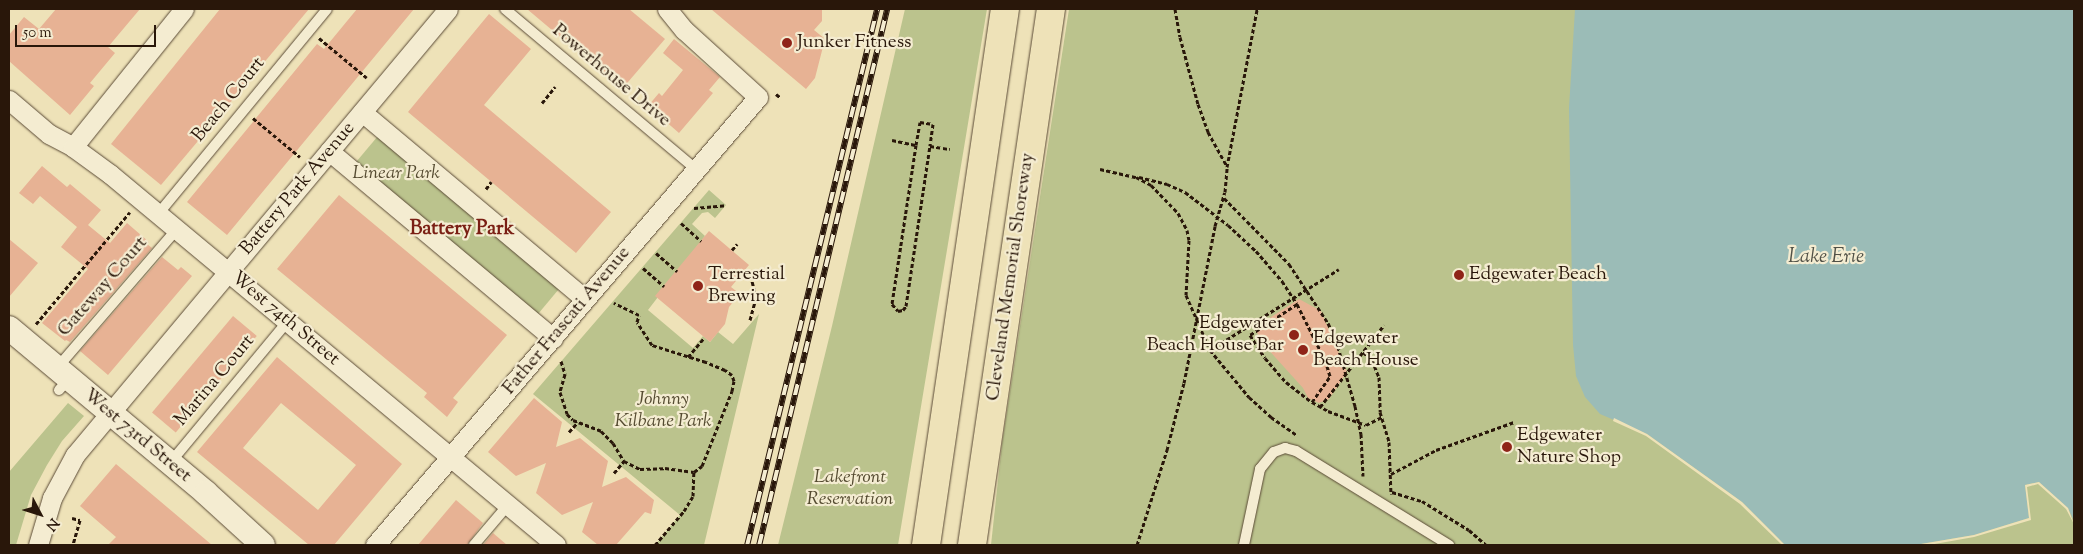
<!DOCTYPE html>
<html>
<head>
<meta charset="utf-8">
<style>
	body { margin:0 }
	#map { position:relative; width:2083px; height:554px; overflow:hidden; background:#eee2b8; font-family:"Sorts Mill Goudy",serif }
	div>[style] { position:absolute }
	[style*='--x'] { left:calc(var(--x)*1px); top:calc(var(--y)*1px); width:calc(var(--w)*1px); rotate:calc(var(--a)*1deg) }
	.green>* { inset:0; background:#bbc38d; transform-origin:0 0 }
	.water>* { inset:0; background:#9bbcb7 }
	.pier>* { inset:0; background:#eee2b8 }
	.building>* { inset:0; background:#e7b294; transform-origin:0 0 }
	.path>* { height:3px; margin-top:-1.5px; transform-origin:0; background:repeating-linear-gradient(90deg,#29170a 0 4px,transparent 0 6.5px) }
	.roads { filter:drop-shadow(0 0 1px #5a4a36) drop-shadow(0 0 1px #5a4a36) }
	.service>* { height:10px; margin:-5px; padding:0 5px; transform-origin:5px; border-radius:5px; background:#f4ecd1 }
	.minor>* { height:19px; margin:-9.5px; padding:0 9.5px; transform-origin:9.5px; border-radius:9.5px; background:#f4ecd1 }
	.tertiary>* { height:24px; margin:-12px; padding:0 12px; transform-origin:12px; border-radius:12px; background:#f4ecd1 }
	.motorway>* { height:28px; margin:-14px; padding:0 14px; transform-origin:14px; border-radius:14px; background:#eee2b8 }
	.rail>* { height:5.5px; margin-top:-2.75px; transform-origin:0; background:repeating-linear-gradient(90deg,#f4ecd1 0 11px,#29170a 0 22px); box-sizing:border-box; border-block:1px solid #29170a }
	.path-bridge>* { height:3px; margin-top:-1.5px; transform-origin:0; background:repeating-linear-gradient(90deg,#29170a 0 4px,transparent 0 6.5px) }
	.dots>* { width:14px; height:14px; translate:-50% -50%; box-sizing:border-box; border:2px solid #f4ecd1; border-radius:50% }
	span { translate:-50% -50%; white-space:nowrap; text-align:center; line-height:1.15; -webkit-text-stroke:4.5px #f4ecd1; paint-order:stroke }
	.poi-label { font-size:19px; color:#29170a }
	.left { translate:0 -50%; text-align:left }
	.right { translate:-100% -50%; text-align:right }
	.street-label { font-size:19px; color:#29170a }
	.park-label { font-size:19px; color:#554b31; font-style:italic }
	.neighbourhood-label { font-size:20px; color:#7a1f14; font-weight:700 }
	.water-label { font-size:20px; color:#515147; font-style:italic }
	.frame { position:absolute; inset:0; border:10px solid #29170a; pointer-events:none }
	.north { position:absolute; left:15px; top:489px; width:50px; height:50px; -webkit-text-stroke:4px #f4ecd1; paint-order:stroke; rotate:130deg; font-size:14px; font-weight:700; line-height:20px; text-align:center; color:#29170a }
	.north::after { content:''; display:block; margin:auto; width:18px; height:22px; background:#29170a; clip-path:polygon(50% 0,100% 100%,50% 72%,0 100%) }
	.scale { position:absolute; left:15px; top:25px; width:141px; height:22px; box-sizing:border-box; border:2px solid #29170a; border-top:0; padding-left:6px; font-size:15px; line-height:18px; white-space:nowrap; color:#29170a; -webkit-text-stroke:4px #f4ecd1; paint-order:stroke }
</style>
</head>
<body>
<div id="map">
	<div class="green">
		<i style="clip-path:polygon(905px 9px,987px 9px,898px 545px,778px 545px,832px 326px)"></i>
		<i style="clip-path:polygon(1069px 9px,2074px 9px,2074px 545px,991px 545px,1002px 443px)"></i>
		<i style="left:383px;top:130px;width:237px;height:51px;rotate:40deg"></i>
		<i style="clip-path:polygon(709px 190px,726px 205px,715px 218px,708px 212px,702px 213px,692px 224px,705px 236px,648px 310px,693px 348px,703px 336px,710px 342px,718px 332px,733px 344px,759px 314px,704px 545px,655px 545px,680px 515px,533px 394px)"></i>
		<i style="clip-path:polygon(68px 403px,84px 416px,62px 441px,47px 465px,31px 495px,16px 545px,9px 545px,9px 472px)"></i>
	</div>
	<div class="water">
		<i style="clip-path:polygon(1575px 9px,2074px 9px,2074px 521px,2068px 508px,2039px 482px,2025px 485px,2029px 518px,1974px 535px,1915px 545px,1785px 545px,1742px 502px,1647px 434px,1600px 414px,1585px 397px,1576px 376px,1573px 345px,1569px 108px)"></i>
	</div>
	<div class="pier">
		<i style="clip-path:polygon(1614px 418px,1647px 434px,1742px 502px,1785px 545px,1782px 545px,1740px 504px,1646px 436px,1613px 421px)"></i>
		<i style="clip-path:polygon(2039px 482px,2068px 508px,2074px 524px,2066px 509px,2038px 484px,2027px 487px,2031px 520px,1974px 537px,1929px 545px,1915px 545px,1974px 535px,2029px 518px,2025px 485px)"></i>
	</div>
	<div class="building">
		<i style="clip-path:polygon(56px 9px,140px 9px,108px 47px,115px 53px,90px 83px,94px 86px,70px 115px,9px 61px,9px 35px,24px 17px,39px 29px)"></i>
		<i style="clip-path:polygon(220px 9px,309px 9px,161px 185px,111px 144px)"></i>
		<i style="clip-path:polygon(357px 9px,414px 9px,227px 235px,187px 202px,317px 44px,324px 49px)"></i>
		<i style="clip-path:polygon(527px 9px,629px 9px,665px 39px,622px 89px)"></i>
		<i style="clip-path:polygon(711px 9px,822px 9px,822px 21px,814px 30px,825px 39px,815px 78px,806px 89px)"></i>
		<i style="clip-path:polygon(489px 14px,531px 49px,484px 105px,611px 212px,576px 253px,408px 112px)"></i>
		<i style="clip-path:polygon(674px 39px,720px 77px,709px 90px,713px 93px,679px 133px,648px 106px,659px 93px,662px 96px,683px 70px,663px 53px)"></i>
		<i style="clip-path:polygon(42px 166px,67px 187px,70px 184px,101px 210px,88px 225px,110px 243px,127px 223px,149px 242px,147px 244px,152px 248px,70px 342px,66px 340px,65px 341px,42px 323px,88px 269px,61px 247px,77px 227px,40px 196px,33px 204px,19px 193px)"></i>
		<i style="clip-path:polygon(339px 195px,507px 335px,453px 398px,458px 402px,447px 417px,424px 397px,427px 393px,277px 269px)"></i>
		<i style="clip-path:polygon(709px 231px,749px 265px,731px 287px,740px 294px,729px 307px,725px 324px,710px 342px,655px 296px)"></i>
		<i style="clip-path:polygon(9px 239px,38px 263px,9px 297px)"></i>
		<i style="clip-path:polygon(162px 257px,178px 270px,181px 267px,192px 276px,108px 375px,80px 351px)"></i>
		<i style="clip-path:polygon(1299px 299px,1321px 311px,1347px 372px,1329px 399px,1319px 403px,1308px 398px,1303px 388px,1266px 347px,1254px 328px)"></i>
		<i style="left:233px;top:316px;width:31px;height:126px;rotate:40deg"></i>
		<i style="clip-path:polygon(evenodd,277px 357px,402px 464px,334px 545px,309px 545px,197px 452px,277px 357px,281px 403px,356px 465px,318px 510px,243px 448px,281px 403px)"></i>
		<i style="clip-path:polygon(534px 398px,562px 422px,556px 447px,580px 438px,608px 461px,602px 487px,626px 477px,654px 500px,651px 514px,645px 512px,616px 545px,598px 545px,582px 532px,593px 502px,562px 515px,536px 493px,546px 463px,516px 476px,488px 452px)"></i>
		<i style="clip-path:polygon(116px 464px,212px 545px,108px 545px,116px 537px,80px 506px)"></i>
		<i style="clip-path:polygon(456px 500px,483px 523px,467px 545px,418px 545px)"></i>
		<i style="clip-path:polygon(493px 533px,507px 545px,483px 545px)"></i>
	</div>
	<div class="path">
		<i style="--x:1175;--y:9;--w:28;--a:80"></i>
		<i style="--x:1180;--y:37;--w:69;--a:75"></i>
		<i style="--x:1198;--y:104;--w:30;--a:70"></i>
		<i style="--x:1208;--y:132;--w:39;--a:61"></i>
		<i style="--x:319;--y:38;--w:62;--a:39.8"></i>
		<i style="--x:776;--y:94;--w:6;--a:39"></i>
		<i style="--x:542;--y:103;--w:21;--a:-51"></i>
		<i style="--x:253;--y:118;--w:61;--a:39.7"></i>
		<i style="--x:892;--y:140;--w:25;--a:12"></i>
		<i style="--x:916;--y:145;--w:161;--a:98.6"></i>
		<i style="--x:892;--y:304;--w:9;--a:49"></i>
		<i style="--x:898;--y:311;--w:5;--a:-11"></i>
		<i style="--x:903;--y:310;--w:5;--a:-53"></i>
		<i style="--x:906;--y:306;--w:162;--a:-81.5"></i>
		<i style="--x:930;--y:146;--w:20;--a:9"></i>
		<i style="--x:916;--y:145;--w:23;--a:-80"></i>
		<i style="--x:920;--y:122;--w:13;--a:9"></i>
		<i style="--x:933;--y:124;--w:22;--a:98"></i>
		<i style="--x:1100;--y:169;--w:37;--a:13"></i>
		<i style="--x:1136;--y:177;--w:17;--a:28"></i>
		<i style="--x:1151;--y:185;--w:39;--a:46"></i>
		<i style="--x:1178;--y:213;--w:19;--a:62"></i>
		<i style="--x:1187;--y:230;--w:10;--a:79"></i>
		<i style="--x:1189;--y:240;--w:55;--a:93.1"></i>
		<i style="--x:1186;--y:295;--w:60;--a:66.4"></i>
		<i style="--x:1210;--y:350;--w:61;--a:50.3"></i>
		<i style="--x:1249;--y:397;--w:30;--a:42"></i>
		<i style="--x:1271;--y:417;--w:32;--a:35"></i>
		<i style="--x:1139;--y:177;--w:29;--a:14"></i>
		<i style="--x:486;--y:189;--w:9;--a:-54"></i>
		<i style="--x:1224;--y:198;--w:93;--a:45.4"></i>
		<i style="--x:1289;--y:264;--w:71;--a:56.5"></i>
		<i style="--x:1328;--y:323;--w:19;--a:65"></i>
		<i style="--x:1336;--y:340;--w:69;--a:73.9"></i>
		<i style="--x:1355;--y:406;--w:29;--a:78"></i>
		<i style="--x:1361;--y:434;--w:42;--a:87.3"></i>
		<i style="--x:694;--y:208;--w:32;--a:-5"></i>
		<i style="--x:681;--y:223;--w:27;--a:42"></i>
		<i style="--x:732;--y:250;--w:8;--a:-50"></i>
		<i style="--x:656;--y:253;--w:28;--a:41"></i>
		<i style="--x:643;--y:268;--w:28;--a:41"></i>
		<i style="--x:750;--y:320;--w:23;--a:-75"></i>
		<i style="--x:756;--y:298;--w:22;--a:-103"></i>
		<i style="--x:36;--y:324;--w:146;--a:-50"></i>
		<i style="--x:1210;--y:350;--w:152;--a:-32.1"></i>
		<i style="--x:1363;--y:352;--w:12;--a:42"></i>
		<i style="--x:1372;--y:360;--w:18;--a:68"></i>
		<i style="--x:1379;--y:377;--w:35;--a:88"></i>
		<i style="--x:1380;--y:412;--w:31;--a:73"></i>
		<i style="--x:1389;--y:442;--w:52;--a:87.8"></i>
		<i style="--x:688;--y:357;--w:25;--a:-50"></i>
		<i style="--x:561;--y:361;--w:14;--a:73"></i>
		<i style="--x:565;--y:374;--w:19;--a:106"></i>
		<i style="--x:560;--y:392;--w:23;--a:72"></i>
		<i style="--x:567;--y:414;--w:8;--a:45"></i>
		<i style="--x:573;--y:420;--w:30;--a:21"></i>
		<i style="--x:601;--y:431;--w:17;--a:45"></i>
		<i style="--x:613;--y:443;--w:21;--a:59"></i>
		<i style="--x:624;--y:461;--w:18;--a:27"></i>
		<i style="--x:640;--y:469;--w:25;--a:-2"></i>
		<i style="--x:665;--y:468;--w:29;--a:8"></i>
		<i style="--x:694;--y:472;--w:10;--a:-37"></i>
		<i style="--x:702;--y:466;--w:81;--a:-68.2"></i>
		<i style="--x:732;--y:391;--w:10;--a:-79"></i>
		<i style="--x:734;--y:381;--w:6;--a:-108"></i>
		<i style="--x:732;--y:375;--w:9;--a:-144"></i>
		<i style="--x:725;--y:370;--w:21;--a:-157"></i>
		<i style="--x:706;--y:362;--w:57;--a:-162.5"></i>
		<i style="--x:652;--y:345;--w:27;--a:-123"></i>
		<i style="--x:637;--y:322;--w:7;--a:-74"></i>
		<i style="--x:639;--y:315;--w:28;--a:-154"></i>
		<i style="--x:1312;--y:402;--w:32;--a:-55"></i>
		<i style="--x:1330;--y:376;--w:17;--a:-107"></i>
		<i style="--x:1325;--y:360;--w:63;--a:-116.6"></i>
		<i style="--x:1297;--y:304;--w:56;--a:146.6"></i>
		<i style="--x:1250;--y:335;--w:27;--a:57"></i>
		<i style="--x:1265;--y:358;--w:32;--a:49"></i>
		<i style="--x:1286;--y:382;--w:33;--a:38"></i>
		<i style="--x:1312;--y:402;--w:18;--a:29"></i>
		<i style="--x:1328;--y:411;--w:40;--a:20.2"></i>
		<i style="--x:1366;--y:425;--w:18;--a:-27"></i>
		<i style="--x:1320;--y:407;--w:104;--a:-52"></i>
		<i style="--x:569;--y:432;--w:13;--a:-48"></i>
		<i style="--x:614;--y:473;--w:16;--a:-50"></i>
		<i style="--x:1391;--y:474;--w:51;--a:-28.1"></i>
		<i style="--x:1436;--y:450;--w:83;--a:-19.7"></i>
		<i style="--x:1392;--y:492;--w:31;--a:17"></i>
		<i style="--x:1422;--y:501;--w:55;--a:31.7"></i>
		<i style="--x:1469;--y:530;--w:23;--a:41"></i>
		<i style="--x:72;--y:518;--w:8;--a:14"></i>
		<i style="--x:80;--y:520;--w:26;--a:106"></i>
		<i style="--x:655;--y:545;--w:45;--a:-49.5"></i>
		<i style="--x:684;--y:511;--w:17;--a:-59"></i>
		<i style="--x:693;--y:496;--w:24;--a:-88"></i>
		<i style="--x:1137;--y:545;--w:100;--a:-72.5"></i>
		<i style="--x:1167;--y:450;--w:69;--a:-75.8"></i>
		<i style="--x:1184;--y:383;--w:160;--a:-78.8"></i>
		<i style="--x:1215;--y:226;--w:35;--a:-74"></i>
		<i style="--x:1225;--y:192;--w:25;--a:-85"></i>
		<i style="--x:1227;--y:167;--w:161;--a:-79.2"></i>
	</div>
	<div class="roads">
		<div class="service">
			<i style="--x:505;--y:9;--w:249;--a:40"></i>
			<i style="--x:159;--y:213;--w:264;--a:-50.5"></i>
			<i style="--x:57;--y:368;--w:184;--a:-49.2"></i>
			<i style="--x:59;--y:390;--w:15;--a:-48"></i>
			<i style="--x:170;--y:463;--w:183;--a:-50.3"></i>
			<i style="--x:474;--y:545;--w:52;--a:-49.6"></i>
			<i style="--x:1244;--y:545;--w:78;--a:-78.1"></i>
			<i style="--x:1260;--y:469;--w:22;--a:-51"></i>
			<i style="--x:1274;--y:452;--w:12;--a:-20"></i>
			<i style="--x:1285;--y:448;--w:11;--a:15"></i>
			<i style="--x:1296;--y:451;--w:180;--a:31.6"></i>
		</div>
		<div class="minor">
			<i style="--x:9;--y:100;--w:52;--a:40.4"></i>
			<i style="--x:49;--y:134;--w:27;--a:28"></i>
			<i style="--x:73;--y:147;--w:46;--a:36.1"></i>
			<i style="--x:110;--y:174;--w:580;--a:39.75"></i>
			<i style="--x:362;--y:112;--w:291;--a:40"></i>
			<i style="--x:73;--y:147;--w:177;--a:-51.2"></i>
			<i style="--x:329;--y:151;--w:292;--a:39.9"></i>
			<i style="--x:38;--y:545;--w:49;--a:-73.4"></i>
			<i style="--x:52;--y:498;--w:49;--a:-61.9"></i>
			<i style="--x:75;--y:455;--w:581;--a:-50.09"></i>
			<i style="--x:375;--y:545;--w:589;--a:-49.47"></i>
			<i style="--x:758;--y:97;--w:100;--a:-137.8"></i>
			<i style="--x:684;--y:30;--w:27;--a:-129"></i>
		</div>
		<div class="tertiary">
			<i style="--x:9;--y:328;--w:257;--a:39.9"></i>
			<i style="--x:206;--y:493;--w:77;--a:42.4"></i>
		</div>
		<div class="motorway">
			<i style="--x:926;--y:545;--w:542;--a:-81.62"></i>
			<i style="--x:972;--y:545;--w:542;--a:-81.62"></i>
		</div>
	</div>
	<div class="rail">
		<i style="--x:747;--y:545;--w:552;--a:-76.37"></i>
		<i style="--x:759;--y:545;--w:551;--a:-76.57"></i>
	</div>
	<div class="path-bridge">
		<i style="--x:1167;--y:184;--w:20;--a:24"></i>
		<i style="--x:1185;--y:192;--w:54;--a:37.5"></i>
		<i style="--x:1228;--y:225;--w:38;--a:43"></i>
		<i style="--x:1256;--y:251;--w:40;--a:49"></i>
		<i style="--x:1282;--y:281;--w:27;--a:57"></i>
	</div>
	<div class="dots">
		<i style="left:787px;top:43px;background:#8f2418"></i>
		<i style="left:1459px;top:275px;background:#8f2418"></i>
		<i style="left:698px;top:286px;background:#8f2418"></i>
		<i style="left:1294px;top:335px;background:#8f2418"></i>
		<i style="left:1303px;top:350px;background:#8f2418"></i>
		<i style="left:1507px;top:447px;background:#8f2418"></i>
	</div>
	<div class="poi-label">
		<span class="left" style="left:797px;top:43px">Junker Fitness</span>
		<span class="left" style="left:708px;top:286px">Terrestial<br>Brewing</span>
		<span class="left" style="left:1469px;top:275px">Edgewater Beach</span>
		<span class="right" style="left:1284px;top:335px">Edgewater<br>Beach House Bar</span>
		<span class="left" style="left:1313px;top:350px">Edgewater<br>Beach House</span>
		<span class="left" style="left:1517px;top:447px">Edgewater<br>Nature Shop</span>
	</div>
	<div class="street-label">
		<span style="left:611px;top:76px;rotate:40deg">Powerhouse Drive</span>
		<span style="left:229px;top:100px;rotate:-51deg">Beach Court</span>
		<span style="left:298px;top:189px;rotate:-50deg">Battery Park Avenue</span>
		<span style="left:1011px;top:277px;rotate:-82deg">Cleveland Memorial Shoreway</span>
		<span style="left:103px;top:287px;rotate:-49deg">Gateway Court</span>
		<span style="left:285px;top:319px;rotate:40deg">West 74th Street</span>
		<span style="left:567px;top:321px;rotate:-50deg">Father Frascati Avenue</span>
		<span style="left:215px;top:381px;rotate:-50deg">Marina Court</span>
		<span style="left:137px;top:436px;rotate:40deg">West 73rd Street</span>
	</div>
	<div class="park-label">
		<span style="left:396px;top:174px">Linear Park</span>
		<span style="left:663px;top:411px">Johnny<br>Kilbane Park</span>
		<span style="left:850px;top:489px">Lakefront<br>Reservation</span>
	</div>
	<div class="neighbourhood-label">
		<span style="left:462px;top:229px">Battery Park</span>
	</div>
	<div class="water-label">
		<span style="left:1826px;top:257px">Lake Erie</span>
	</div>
	<div class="frame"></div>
	<div class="north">N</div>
	<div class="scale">50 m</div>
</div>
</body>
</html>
